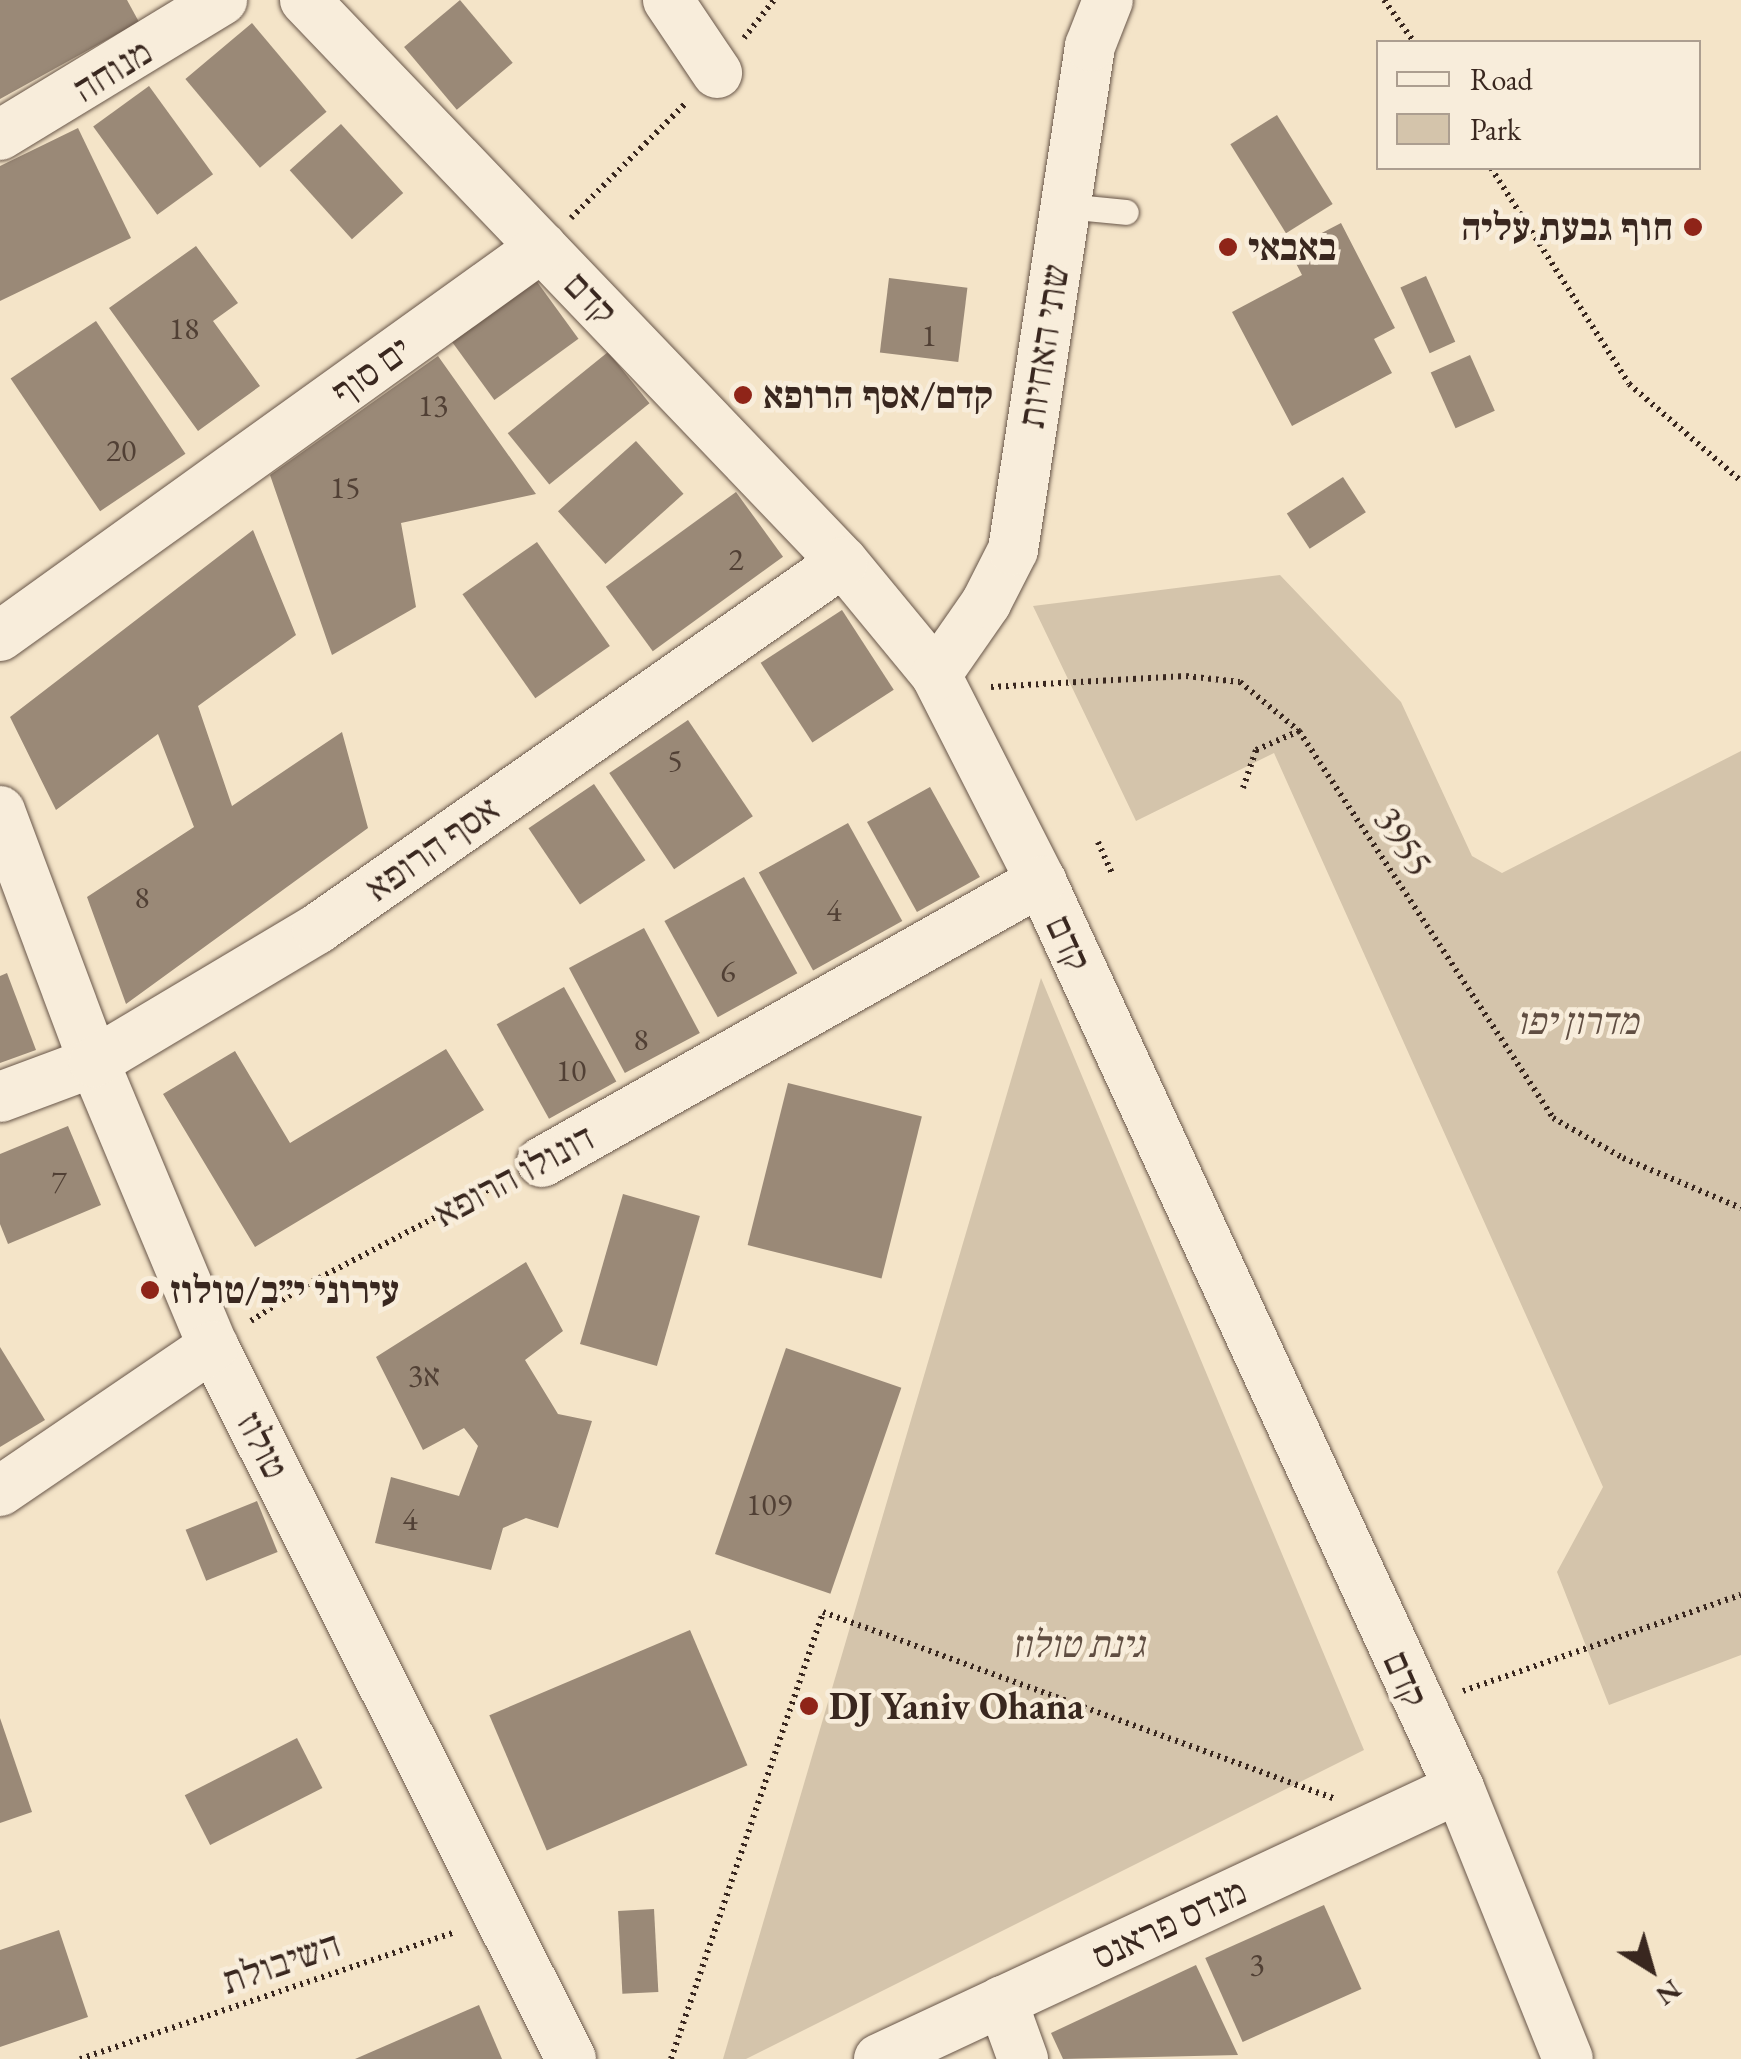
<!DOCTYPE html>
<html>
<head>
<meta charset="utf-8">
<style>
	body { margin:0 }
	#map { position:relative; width:1741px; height:2059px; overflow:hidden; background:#f4e4c8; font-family:"EB Garamond","Frank Ruhl Libre",serif }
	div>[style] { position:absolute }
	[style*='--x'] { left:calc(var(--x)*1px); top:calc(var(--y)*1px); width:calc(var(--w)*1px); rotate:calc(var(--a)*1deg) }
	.green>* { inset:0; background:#d4c4ab }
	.building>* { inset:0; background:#9a8977; transform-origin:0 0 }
	.path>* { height:6px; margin-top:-3px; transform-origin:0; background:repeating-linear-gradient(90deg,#39271f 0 2.5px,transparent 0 7.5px) }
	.roads { filter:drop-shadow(0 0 2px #685649) drop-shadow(0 0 2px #685649) }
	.service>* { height:25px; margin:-12.5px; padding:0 12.5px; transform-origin:12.5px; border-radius:12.5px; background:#f8eddb }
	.minor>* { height:50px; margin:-25px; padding:0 25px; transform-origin:25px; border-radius:25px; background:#f8eddb }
	.dots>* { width:28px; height:28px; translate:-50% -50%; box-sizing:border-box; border:5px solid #f8eddb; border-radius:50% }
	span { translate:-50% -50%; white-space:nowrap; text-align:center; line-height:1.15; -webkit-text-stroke:9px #f8eddb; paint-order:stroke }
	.number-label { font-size:32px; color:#514035 }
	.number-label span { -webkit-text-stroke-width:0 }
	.street-label { font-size:38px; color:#39271f }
	.poi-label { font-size:38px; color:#39271f; font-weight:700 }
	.right { translate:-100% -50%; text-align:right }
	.left { translate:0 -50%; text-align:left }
	.park-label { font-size:38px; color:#604e42; font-style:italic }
	.legend { position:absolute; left:1376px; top:40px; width:325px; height:130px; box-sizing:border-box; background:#f8eddb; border:2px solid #ac9e90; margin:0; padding:12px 18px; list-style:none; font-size:30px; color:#39271f }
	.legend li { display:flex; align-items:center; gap:20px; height:50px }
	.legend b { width:50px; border:2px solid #ac9e90 }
	.north { position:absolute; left:1601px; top:1919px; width:100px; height:100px; -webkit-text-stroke:8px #f8eddb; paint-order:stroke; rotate:143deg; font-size:28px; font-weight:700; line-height:40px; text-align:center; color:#39271f }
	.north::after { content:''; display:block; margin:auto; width:35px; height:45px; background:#39271f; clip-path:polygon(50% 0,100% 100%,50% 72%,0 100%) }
</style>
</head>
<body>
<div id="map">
	<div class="green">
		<i style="clip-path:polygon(1280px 575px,1401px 702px,1472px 856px,1502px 873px,1741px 751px,1741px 1655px,1609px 1705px,1557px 1572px,1603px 1487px,1274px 753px,1136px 821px,1033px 606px)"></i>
		<i style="clip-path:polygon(1041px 978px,1364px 1750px,746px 2059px,723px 2059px)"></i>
	</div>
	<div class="building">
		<i style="clip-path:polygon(0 0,127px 0,139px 22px,0 99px)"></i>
		<i style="left:460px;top:0;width:82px;height:73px;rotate:50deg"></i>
		<i style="left:252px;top:23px;width:116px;height:87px;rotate:50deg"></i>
		<i style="left:149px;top:86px;width:109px;height:69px;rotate:54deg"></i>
		<i style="left:1277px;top:115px;width:105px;height:55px;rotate:58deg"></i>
		<i style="left:341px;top:124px;width:93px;height:69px;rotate:48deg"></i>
		<i style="clip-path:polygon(78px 128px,131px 238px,0 301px,0 166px)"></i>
		<i style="clip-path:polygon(1341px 223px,1395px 328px,1374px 339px,1392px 373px,1292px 426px,1232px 312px,1302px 275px,1289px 250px)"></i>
		<i style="clip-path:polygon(196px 246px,238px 303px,213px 321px,260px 386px,198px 431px,109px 308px)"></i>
		<i style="left:1426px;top:276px;width:72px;height:28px;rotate:66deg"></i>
		<i style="left:889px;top:278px;width:79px;height:75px;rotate:7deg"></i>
		<i style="left:535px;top:279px;width:74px;height:104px;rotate:54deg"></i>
		<i style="left:96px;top:321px;width:160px;height:103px;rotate:56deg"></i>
		<i style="left:608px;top:352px;width:66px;height:129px;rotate:51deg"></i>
		<i style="left:1470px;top:355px;width:61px;height:43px;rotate:66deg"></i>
		<i style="clip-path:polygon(438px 356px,536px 494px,401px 523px,416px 607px,332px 655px,270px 475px)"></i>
		<i style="left:636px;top:441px;width:71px;height:105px;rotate:48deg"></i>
		<i style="left:1343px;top:477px;width:42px;height:67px;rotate:57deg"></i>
		<i style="left:736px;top:492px;width:80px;height:161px;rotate:54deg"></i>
		<i style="clip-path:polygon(253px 530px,296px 635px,198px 706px,232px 806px,342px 732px,368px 828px,126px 1004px,87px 897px,194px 827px,158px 734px,56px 810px,10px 717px)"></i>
		<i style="left:537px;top:542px;width:127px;height:91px;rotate:55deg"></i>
		<i style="left:842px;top:610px;width:95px;height:97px;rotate:57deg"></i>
		<i style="left:688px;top:720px;width:116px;height:95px;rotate:56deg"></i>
		<i style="left:594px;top:784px;width:92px;height:79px;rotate:56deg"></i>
		<i style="left:930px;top:787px;width:103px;height:72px;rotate:61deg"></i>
		<i style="left:848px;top:823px;width:112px;height:102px;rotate:61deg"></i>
		<i style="left:744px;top:877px;width:110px;height:91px;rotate:61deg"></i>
		<i style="left:644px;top:928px;width:119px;height:85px;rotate:62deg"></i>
		<i style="clip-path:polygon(7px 973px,36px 1050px,0 1063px,0 976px)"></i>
		<i style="left:564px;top:987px;width:108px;height:77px;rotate:61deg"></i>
		<i style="clip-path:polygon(446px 1049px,484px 1110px,255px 1247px,163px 1094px,235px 1051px,290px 1143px)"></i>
		<i style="left:788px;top:1083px;width:138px;height:167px;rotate:14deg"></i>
		<i style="clip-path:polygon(68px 1126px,101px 1205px,8px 1244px,0 1224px,0 1154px)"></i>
		<i style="left:623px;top:1194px;width:80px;height:156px;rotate:16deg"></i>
		<i style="clip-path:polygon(526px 1262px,563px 1331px,525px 1360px,558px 1414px,592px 1421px,558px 1528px,526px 1518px,503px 1528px,491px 1570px,375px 1543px,391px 1477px,459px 1496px,478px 1446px,464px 1428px,423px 1450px,376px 1357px)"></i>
		<i style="clip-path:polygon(0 1347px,45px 1420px,0 1447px)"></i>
		<i style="left:786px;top:1348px;width:122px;height:218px;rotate:19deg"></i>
		<i style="left:257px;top:1501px;width:55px;height:77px;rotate:68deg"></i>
		<i style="left:690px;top:1630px;width:147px;height:218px;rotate:67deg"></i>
		<i style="clip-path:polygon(0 1718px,32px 1812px,0 1823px)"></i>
		<i style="left:297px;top:1738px;width:56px;height:126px;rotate:63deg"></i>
		<i style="left:1324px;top:1905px;width:92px;height:130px;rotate:66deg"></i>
		<i style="left:654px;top:1909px;width:83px;height:36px;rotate:87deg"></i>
		<i style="clip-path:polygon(59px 1930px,88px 2017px,0 2047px,0 1950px)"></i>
		<i style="clip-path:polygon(1196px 1965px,1238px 2055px,1063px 2059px,1051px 2033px)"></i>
		<i style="clip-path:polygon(479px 2005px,502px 2059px,355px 2059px)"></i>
	</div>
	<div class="path">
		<i style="--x:1384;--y:0;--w:52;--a:54.5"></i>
		<i style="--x:744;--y:38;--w:48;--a:-51.7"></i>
		<i style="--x:1491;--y:168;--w:256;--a:57.4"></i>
		<i style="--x:1629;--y:384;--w:148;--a:40.9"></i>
		<i style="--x:571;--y:218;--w:163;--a:-45"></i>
		<i style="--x:991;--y:687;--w:195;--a:-3.2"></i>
		<i style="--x:1186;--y:676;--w:54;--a:6.3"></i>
		<i style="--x:1240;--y:682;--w:77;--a:39.7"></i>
		<i style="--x:1299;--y:731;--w:463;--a:56.7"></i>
		<i style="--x:1553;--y:1118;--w:81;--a:29.7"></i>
		<i style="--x:1623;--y:1158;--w:128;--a:23"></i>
		<i style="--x:1243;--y:788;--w:40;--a:-71.1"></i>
		<i style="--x:1256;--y:750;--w:47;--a:-23.8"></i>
		<i style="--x:1098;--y:842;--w:35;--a:66"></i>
		<i style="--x:251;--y:1321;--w:66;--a:-33.2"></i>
		<i style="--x:306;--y:1285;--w:222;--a:-27.6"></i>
		<i style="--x:1463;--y:1691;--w:294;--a:-19.1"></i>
		<i style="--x:80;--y:2059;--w:397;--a:-18.7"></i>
		<i style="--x:671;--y:2059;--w:472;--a:-71.2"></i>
		<i style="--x:823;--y:1612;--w:543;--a:20.04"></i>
	</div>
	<div class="roads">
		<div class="service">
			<i style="--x:1065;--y:206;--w:61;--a:5.6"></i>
		</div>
		<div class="minor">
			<i style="--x:305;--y:0;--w:778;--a:46.25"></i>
			<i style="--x:843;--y:562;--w:146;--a:50.5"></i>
			<i style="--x:936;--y:675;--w:231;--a:63"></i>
			<i style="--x:1041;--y:881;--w:999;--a:65.26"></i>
			<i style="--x:1459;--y:1788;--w:292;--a:68.1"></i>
			<i style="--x:668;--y:0;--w:88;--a:56.1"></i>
			<i style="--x:0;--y:135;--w:260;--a:-31.3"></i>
			<i style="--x:0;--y:636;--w:667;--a:-35.67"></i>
			<i style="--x:936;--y:675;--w:88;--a:-55.2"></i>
			<i style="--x:986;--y:603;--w:59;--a:-63"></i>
			<i style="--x:1013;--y:550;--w:510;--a:-81.31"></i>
			<i style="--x:1090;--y:46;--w:49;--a:-68.6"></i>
			<i style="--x:0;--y:811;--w:268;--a:69.5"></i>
			<i style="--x:94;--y:1062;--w:308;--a:67.3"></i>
			<i style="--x:213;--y:1346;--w:798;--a:63.34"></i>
			<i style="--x:0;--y:1097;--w:100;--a:-20.4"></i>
			<i style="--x:94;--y:1062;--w:260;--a:-30.8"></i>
			<i style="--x:317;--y:929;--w:641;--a:-34.9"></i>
			<i style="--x:542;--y:1162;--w:573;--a:-29.39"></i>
			<i style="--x:0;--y:1491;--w:258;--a:-34.2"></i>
			<i style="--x:1002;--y:2001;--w:62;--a:70.1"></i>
			<i style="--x:879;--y:2059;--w:640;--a:-25.04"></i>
		</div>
	</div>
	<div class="dots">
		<i style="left:1693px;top:227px;background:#8f2418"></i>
		<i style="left:1228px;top:247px;background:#8f2418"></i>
		<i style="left:743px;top:395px;background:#8f2418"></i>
		<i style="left:150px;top:1290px;background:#8f2418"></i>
		<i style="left:809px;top:1706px;background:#8f2418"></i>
	</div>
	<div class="number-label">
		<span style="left:184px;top:328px">18</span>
		<span style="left:929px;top:335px">1</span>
		<span style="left:433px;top:405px">13</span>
		<span style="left:121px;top:450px">20</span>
		<span style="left:345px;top:487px">15</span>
		<span style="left:736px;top:559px">2</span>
		<span style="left:675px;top:760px">5</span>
		<span style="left:142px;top:897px">8</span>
		<span style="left:834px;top:910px">4</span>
		<span style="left:728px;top:971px">6</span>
		<span style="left:641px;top:1039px">8</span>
		<span style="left:571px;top:1070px">10</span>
		<span style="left:59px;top:1181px">7</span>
		<span style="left:424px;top:1375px">3א</span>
		<span style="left:769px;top:1504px">109</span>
		<span style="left:410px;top:1519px">4</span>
		<span style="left:1257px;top:1964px">3</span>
	</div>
	<div class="street-label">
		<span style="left:112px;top:70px;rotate:-32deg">מנוחה</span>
		<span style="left:591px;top:298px;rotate:46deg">קדם</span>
		<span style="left:1043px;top:346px;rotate:-81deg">שתי האחיות</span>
		<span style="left:371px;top:370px;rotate:-36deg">ים סוף</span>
		<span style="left:1404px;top:841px;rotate:57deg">3955</span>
		<span style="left:432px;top:848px;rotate:-35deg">אסף הרופא</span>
		<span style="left:1069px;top:943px;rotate:65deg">קדם</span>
		<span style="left:514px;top:1175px;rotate:-28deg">דונולו הרופא</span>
		<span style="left:263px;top:1445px;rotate:63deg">טולוז</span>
		<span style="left:1406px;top:1679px;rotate:66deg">קדם</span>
		<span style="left:1169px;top:1923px;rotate:-25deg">מנדס פראנס</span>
		<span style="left:281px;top:1962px;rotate:-19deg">השיבולת</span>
	</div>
	<div class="poi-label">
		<span class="right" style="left:1673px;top:227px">חוף גבעת עליה</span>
		<span class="left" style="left:1248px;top:247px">באבאי</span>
		<span class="left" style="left:763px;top:395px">קדם/אסף הרופא</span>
		<span class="left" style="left:170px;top:1290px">עירוני י״ב/טולוז</span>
		<span class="left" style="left:829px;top:1706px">DJ Yaniv Ohana</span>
	</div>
	<div class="park-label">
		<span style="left:1577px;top:1021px">מדרון יפו</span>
		<span style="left:1078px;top:1644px">גינת טולוז</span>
	</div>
	<ul class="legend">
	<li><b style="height:12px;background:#f8eddb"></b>Road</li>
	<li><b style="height:28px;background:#d4c4ab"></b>Park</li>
	</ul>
	<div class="north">N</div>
</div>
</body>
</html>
